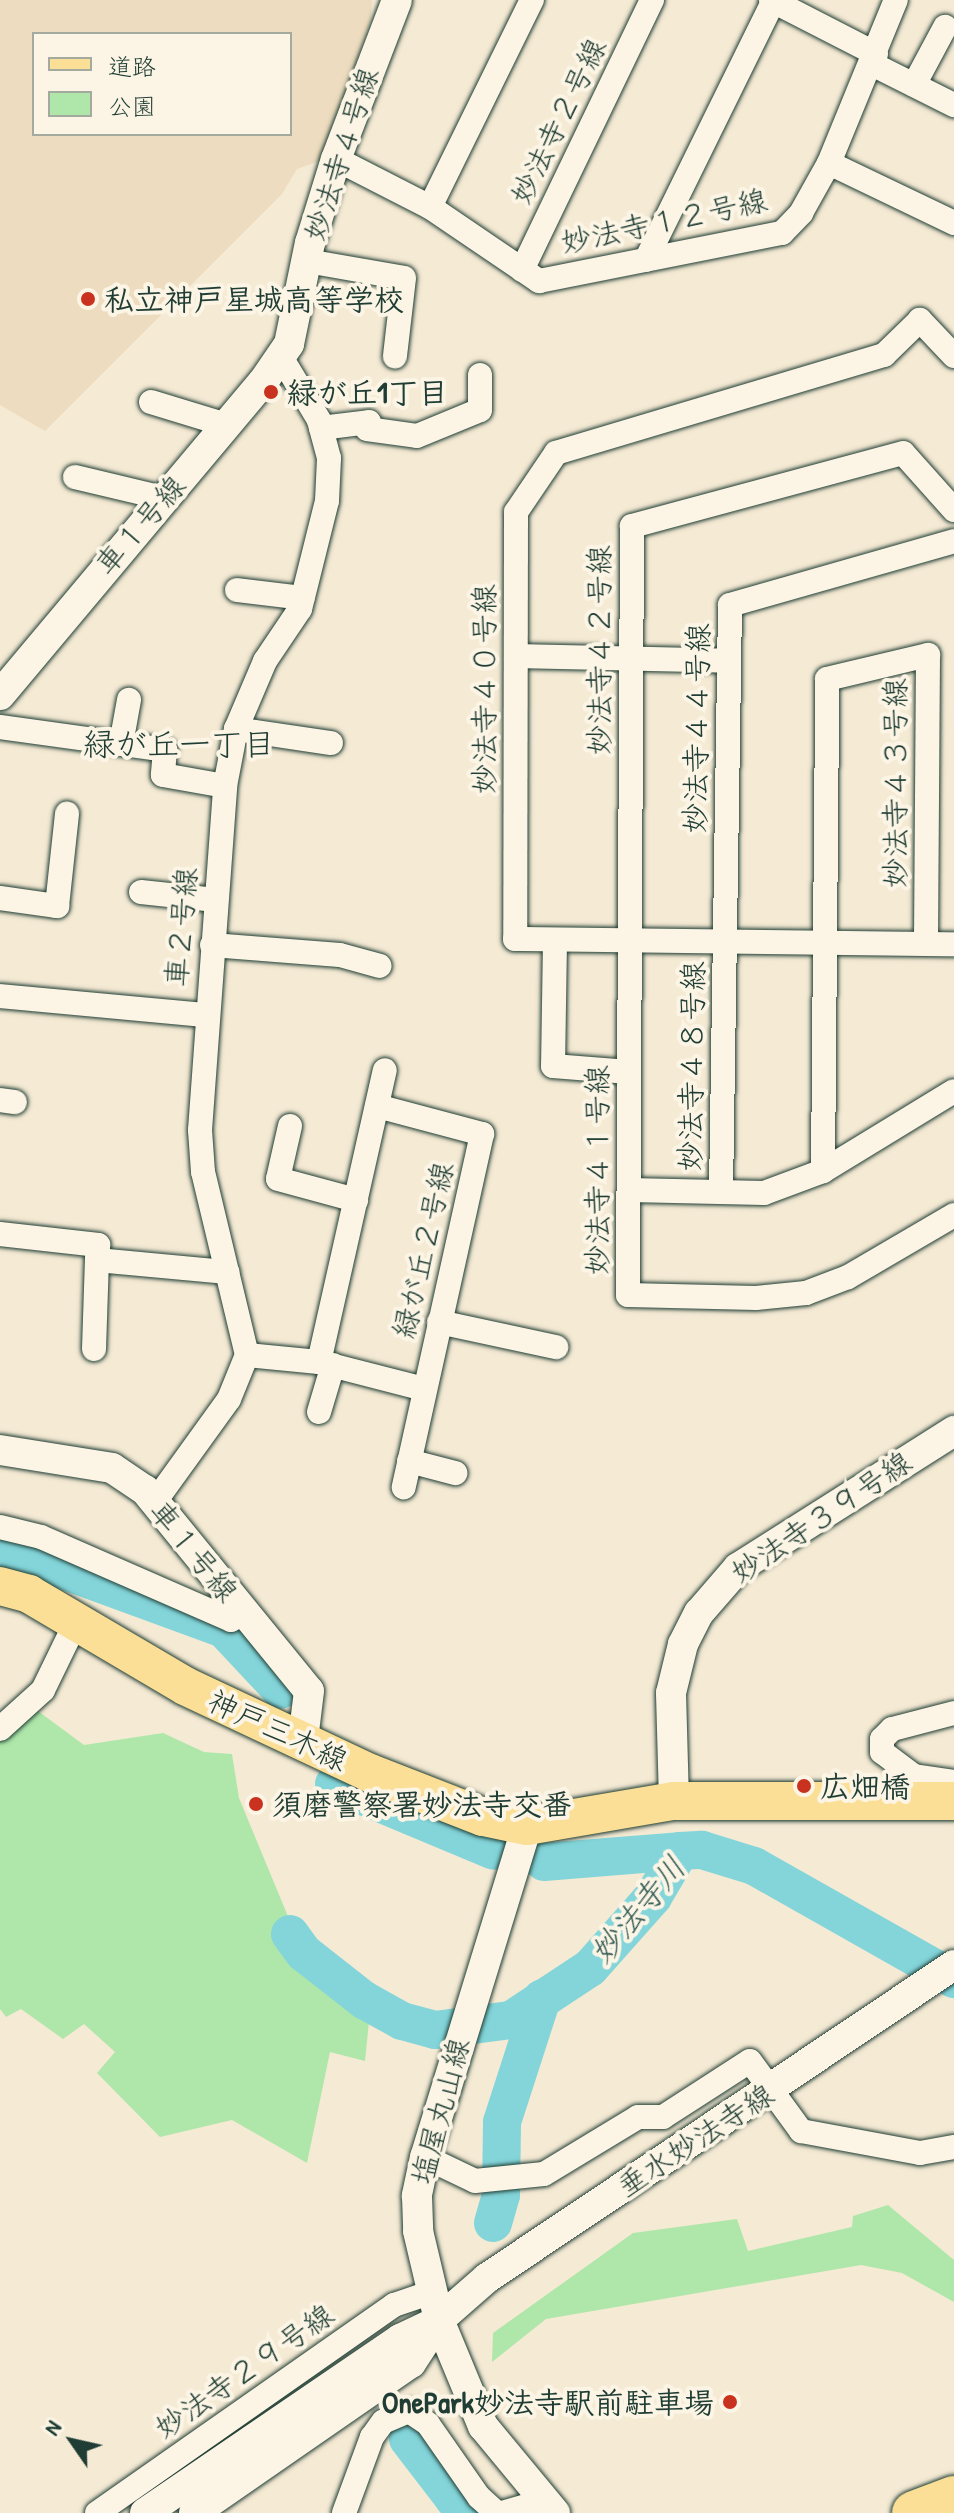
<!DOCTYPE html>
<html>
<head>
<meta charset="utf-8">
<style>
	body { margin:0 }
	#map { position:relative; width:954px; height:2513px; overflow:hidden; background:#f5ead4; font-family:"Patrick Hand","Klee One",sans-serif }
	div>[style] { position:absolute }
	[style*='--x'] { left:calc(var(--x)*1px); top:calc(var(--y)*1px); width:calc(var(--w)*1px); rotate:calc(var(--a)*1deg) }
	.built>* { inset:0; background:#eddcbf }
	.green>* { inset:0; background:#afe7aa }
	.river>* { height:38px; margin:-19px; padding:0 19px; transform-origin:19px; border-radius:19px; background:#83d5da }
	.roads { filter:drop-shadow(0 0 2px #1f3d34) drop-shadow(0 0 2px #1f3d34) }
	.minor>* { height:24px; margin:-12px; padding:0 12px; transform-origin:12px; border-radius:12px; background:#fcf5e5 }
	.tertiary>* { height:30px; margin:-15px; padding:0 15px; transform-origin:15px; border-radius:15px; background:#fcf5e5 }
	.primary>* { height:38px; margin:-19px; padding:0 19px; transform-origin:19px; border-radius:19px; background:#fbdf96 }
	.motorway>* { height:44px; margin:-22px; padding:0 22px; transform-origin:22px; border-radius:22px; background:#fbdf96 }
	.dots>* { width:22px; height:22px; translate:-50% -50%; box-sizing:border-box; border:4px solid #fcf5e5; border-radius:50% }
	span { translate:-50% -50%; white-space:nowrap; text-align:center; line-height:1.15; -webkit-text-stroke:8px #fcf5e5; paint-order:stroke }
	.street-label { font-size:30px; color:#1f3d34 }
	.poi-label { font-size:30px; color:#1f3d34; font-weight:700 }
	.left { translate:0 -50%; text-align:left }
	.right { translate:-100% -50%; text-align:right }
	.neighbourhood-label { font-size:32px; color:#1f3d34 }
	.water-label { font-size:32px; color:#335b55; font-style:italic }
	.legend { position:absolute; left:32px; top:32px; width:260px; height:104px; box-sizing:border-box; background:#fcf5e5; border:2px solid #a4ab9e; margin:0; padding:10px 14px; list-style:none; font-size:24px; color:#1f3d34 }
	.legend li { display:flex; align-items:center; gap:16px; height:40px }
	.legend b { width:40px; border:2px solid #a4ab9e }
	.north { position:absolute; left:32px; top:2401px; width:80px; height:80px; -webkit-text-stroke:6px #fcf5e5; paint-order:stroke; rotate:304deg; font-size:22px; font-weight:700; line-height:32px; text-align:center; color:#1f3d34 }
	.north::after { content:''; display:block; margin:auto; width:28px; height:36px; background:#1f3d34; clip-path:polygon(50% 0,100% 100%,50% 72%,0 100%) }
</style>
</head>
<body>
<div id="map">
	<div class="built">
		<i style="clip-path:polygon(evenodd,0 0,372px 0,371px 19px,322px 160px,297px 169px,282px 194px,45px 431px,0 405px,0 0,34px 34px,290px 34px,290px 134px,34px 134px,34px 34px)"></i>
	</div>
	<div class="green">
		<i style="clip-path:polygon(23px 1700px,84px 1745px,163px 1733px,204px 1752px,232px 1754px,239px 1798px,299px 1943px,372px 1992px,365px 2061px,330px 2052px,307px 2163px,232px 2120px,160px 2137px,97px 2073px,115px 2052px,84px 2024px,63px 2039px,21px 2009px,6px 2017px,0 2009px,0 1715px)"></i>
		<i style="clip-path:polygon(888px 2205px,954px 2260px,954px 2302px,902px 2273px,861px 2265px,546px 2319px,492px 2362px,493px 2333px,633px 2233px,737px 2219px,748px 2251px,852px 2227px,853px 2216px)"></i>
	</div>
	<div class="river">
		<i style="--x:0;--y:1547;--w:239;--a:20.1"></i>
		<i style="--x:224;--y:1629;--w:83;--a:46.9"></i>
		<i style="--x:334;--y:1784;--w:173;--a:22.7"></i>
		<i style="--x:544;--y:1862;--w:136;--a:-4.6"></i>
		<i style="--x:290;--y:1934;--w:24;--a:54"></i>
		<i style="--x:304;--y:1953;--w:76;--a:38.1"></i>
		<i style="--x:364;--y:2000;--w:43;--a:28.9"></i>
		<i style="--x:402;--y:2021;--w:34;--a:15"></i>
		<i style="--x:435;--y:2030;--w:77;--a:-7.5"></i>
		<i style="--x:511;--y:2020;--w:95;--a:-33.4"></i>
		<i style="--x:590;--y:1968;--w:95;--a:-48.4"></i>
		<i style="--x:653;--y:1897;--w:53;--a:-59.6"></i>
		<i style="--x:680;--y:1851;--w:22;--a:-3"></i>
		<i style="--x:702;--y:1850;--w:54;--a:17.1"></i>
		<i style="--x:754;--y:1866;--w:230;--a:29.5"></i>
		<i style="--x:493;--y:2223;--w:29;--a:-74"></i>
		<i style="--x:501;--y:2195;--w:73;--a:-89.2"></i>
		<i style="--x:502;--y:2122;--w:130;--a:-72.1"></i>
		<i style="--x:408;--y:2439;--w:76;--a:52.5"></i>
		<i style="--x:454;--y:2499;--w:24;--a:35"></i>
	</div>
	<div class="roads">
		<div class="minor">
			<i style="--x:771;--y:0;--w:118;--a:27.2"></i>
			<i style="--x:872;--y:64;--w:92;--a:26.6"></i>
			<i style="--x:914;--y:85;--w:66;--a:-61.9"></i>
			<i style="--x:336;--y:159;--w:106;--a:27.1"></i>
			<i style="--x:430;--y:207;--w:132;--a:34.2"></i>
			<i style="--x:539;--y:281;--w:248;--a:-11.2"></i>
			<i style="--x:782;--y:233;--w:28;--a:-46"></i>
			<i style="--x:801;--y:213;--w:57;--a:-60.8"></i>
			<i style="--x:829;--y:163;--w:176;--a:-67.7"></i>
			<i style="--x:829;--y:163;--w:139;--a:25.6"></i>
			<i style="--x:430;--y:207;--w:231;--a:-63.8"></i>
			<i style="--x:646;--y:260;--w:290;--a:-63.8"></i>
			<i style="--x:307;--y:261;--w:98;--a:9.9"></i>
			<i style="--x:404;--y:278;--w:79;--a:96.6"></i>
			<i style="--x:522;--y:270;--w:300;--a:-64.3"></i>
			<i style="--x:954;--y:356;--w:50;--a:-133.4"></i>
			<i style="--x:920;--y:320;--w:50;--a:135.8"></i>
			<i style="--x:884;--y:355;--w:342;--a:163.4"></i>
			<i style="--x:556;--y:453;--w:71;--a:124.1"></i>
			<i style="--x:516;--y:512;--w:427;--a:90.1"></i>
			<i style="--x:515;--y:939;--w:439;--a:0.7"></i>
			<i style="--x:151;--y:402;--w:78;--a:17"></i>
			<i style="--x:321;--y:428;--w:48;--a:-7.1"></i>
			<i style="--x:369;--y:422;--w:7;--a:106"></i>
			<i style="--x:367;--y:429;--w:50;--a:8"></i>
			<i style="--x:417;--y:436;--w:68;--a:-22.4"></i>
			<i style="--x:480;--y:410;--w:35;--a:-90"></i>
			<i style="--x:75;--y:477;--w:90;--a:13.4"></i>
			<i style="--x:954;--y:510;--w:76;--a:-131.8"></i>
			<i style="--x:903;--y:453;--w:281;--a:164.9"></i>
			<i style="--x:632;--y:526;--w:769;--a:90.3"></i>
			<i style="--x:628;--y:1295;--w:128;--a:1.3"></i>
			<i style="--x:756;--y:1298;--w:50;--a:-5.7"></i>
			<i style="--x:806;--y:1293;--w:45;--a:-20.9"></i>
			<i style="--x:848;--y:1277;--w:123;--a:-30.3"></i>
			<i style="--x:237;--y:590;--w:66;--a:6.9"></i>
			<i style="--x:516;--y:656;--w:213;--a:1.3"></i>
			<i style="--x:0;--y:727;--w:167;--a:7.9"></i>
			<i style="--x:165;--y:750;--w:25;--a:95"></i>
			<i style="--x:163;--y:775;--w:63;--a:10.1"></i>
			<i style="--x:236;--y:729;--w:96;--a:8.4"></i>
			<i style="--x:121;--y:744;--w:45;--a:-79.7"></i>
			<i style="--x:141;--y:892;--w:75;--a:6.1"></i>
			<i style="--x:0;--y:898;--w:58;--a:8"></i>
			<i style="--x:57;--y:906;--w:93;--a:-83.8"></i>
			<i style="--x:555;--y:941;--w:125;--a:90.9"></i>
			<i style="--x:553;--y:1066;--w:76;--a:4.5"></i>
			<i style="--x:212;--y:945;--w:128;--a:4.5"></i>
			<i style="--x:340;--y:955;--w:41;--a:15.4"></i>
			<i style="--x:0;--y:996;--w:207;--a:5.3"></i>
			<i style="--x:0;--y:1100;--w:15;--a:8"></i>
			<i style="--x:377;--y:1106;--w:109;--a:14.9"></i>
			<i style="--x:482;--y:1134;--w:362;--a:102.5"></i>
			<i style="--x:290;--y:1126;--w:54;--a:102.8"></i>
			<i style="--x:278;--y:1179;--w:81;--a:15.1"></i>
			<i style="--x:823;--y:1171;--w:492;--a:-89.5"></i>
			<i style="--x:827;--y:679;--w:104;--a:-13.4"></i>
			<i style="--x:928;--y:655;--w:288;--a:90.4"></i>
			<i style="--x:629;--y:1190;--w:135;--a:1.3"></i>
			<i style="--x:764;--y:1193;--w:63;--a:-20.4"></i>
			<i style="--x:823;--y:1171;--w:153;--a:-31.4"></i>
			<i style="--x:721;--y:1192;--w:587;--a:-89.12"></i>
			<i style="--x:730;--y:605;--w:233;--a:-15.9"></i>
			<i style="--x:0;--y:1234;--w:99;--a:6.4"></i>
			<i style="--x:98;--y:1245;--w:15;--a:94"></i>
			<i style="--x:97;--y:1260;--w:131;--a:5.3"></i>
			<i style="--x:439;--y:1322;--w:120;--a:12.1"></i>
			<i style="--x:94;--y:1349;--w:89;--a:-88.1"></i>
			<i style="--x:247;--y:1355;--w:72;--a:5.6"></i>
			<i style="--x:319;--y:1362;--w:108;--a:14.4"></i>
			<i style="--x:319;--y:1362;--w:299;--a:-77.3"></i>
			<i style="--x:319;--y:1412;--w:49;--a:-73.4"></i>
			<i style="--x:409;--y:1461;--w:48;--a:14.6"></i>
			<i style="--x:154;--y:1503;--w:128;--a:-54.2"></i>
			<i style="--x:229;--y:1399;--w:48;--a:-67.8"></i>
			<i style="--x:247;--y:1355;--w:188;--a:-103.5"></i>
			<i style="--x:203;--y:1172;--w:42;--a:-94.1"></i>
			<i style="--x:200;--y:1130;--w:345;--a:-85.8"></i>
			<i style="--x:225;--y:786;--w:58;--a:-79.1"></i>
			<i style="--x:236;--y:729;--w:74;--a:-66.9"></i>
			<i style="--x:265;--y:661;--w:63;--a:-56.1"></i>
			<i style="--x:300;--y:609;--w:111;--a:-76"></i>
			<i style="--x:327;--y:501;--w:43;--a:-87.3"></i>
			<i style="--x:329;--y:458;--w:39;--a:-105"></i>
			<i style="--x:319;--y:420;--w:74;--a:-121.1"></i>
			<i style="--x:0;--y:1527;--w:42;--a:13.7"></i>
			<i style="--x:41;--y:1537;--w:207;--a:23.6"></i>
			<i style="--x:231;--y:1620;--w:14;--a:-34"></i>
			<i style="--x:954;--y:1713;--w:64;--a:165.5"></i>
			<i style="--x:892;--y:1729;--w:14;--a:135"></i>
			<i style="--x:882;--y:1739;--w:13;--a:90"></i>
			<i style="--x:882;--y:1752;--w:40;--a:37"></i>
			<i style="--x:914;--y:1776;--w:40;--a:8.5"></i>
			<i style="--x:0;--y:1729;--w:58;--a:-42.2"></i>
			<i style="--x:43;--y:1690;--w:76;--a:-64.1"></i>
			<i style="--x:425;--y:2157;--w:55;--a:25.6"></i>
			<i style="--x:475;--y:2181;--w:69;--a:-5.8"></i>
			<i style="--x:544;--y:2174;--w:110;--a:-31.2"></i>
			<i style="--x:638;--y:2117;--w:25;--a:0"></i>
			<i style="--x:663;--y:2117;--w:103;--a:-32.8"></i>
			<i style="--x:750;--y:2061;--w:87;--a:53.9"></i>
			<i style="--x:801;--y:2131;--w:121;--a:10.5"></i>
			<i style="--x:920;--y:2153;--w:35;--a:-10"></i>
			<i style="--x:97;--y:2513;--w:363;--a:-35"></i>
			<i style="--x:394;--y:2305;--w:40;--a:-18.9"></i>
			<i style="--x:344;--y:2513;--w:81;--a:-69.8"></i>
			<i style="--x:372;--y:2437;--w:19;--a:-54"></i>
			<i style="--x:383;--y:2422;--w:28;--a:-23"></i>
			<i style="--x:409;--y:2411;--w:23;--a:34"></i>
			<i style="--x:428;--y:2424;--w:89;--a:55.1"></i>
			<i style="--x:479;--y:2497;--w:24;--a:42"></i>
			<i style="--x:502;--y:2513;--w:43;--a:-16.3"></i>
		</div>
		<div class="tertiary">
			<i style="--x:0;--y:695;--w:409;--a:-50"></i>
			<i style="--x:263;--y:382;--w:46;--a:-55.6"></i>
			<i style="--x:289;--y:344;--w:103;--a:-78.3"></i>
			<i style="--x:310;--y:243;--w:88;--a:-72.8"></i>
			<i style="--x:336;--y:159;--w:170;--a:-69"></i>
			<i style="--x:0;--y:1450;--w:113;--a:9.1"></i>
			<i style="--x:112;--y:1468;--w:40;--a:34"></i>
			<i style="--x:145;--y:1490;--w:259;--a:50.8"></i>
			<i style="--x:309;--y:1691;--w:49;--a:97"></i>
			<i style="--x:674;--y:1801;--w:108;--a:-91.6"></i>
			<i style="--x:671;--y:1693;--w:50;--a:-76.2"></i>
			<i style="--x:683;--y:1644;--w:35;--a:-63"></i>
			<i style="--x:699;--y:1613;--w:60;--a:-49.1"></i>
			<i style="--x:738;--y:1568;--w:256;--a:-32.4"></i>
			<i style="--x:527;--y:1826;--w:346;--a:107.1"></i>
			<i style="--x:425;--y:2157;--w:40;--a:102"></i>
			<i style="--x:417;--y:2196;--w:35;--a:88"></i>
			<i style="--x:418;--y:2231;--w:91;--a:76.7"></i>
			<i style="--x:439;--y:2320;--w:115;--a:67.5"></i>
			<i style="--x:483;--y:2426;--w:113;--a:50.4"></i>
			<i style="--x:145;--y:2513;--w:309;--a:-34.3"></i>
			<i style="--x:400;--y:2339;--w:42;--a:-25.3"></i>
			<i style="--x:194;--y:2513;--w:264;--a:-34.7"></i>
			<i style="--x:411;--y:2363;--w:51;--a:-56.9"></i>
			<i style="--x:439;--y:2320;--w:64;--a:-41.2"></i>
			<i style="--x:487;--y:2278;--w:562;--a:-33.83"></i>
		</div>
		<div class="primary">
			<i style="--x:0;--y:1586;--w:30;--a:15"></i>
			<i style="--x:29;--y:1594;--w:181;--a:30.5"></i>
			<i style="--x:185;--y:1686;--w:204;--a:25.2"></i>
			<i style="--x:370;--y:1773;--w:121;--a:21.3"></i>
			<i style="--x:483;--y:1817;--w:45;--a:11.6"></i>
			<i style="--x:527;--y:1826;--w:149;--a:-9.7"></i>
			<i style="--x:674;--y:1801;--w:280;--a:0"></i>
		</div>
		<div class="motorway">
			<i style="--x:914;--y:2513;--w:43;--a:-20.6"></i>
		</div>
	</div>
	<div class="dots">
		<i style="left:88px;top:299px;background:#c8321e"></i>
		<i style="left:271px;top:392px;background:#c8321e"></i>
		<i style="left:804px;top:1786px;background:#c8321e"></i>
		<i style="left:256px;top:1804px;background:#c8321e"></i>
		<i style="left:730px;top:2402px;background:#c8321e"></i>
	</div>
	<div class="street-label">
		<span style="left:558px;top:121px;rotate:-64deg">妙法寺２号線</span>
		<span style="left:341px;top:154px;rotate:-72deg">妙法寺４号線</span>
		<span style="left:664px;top:221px;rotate:-12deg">妙法寺１２号線</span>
		<span style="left:140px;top:525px;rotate:-49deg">車１号線</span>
		<span style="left:599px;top:650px;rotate:-90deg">妙法寺４２号線</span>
		<span style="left:484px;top:689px;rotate:-90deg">妙法寺４０号線</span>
		<span style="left:696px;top:728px;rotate:-89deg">妙法寺４４号線</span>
		<span style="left:895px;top:783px;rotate:-90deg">妙法寺４３号線</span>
		<span style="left:181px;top:927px;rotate:-85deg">車２号線</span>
		<span style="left:691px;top:1066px;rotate:-89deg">妙法寺４８号線</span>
		<span style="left:597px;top:1170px;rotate:-90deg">妙法寺４１号線</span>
		<span style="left:423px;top:1250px;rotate:-77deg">緑が丘２号線</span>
		<span style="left:821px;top:1517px;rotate:-34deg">妙法寺３９号線</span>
		<span style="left:194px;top:1551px;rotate:51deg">車１号線</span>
		<span style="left:278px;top:1730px;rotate:25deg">神戸三木線</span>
		<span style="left:440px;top:2111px;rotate:-75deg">塩屋丸山線</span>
		<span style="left:695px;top:2140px;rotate:-33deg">垂水妙法寺線</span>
		<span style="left:244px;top:2371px;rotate:-35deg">妙法寺２９号線</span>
	</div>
	<div class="poi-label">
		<span class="left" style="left:104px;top:299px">私立神戸星城高等学校</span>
		<span class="left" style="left:287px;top:392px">緑が丘1丁目</span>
		<span class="left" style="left:820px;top:1786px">広畑橋</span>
		<span class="left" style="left:272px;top:1804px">須磨警察署妙法寺交番</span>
		<span class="right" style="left:714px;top:2402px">OnePark妙法寺駅前駐車場</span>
	</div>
	<div class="neighbourhood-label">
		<span style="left:179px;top:744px">緑が丘一丁目</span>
	</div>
	<div class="water-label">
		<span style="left:638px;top:1910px;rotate:-50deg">妙法寺川</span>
	</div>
	<ul class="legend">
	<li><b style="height:10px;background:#fbdf96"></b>道路</li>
	<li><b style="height:22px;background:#afe7aa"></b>公園</li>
	</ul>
	<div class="north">N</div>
</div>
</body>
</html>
